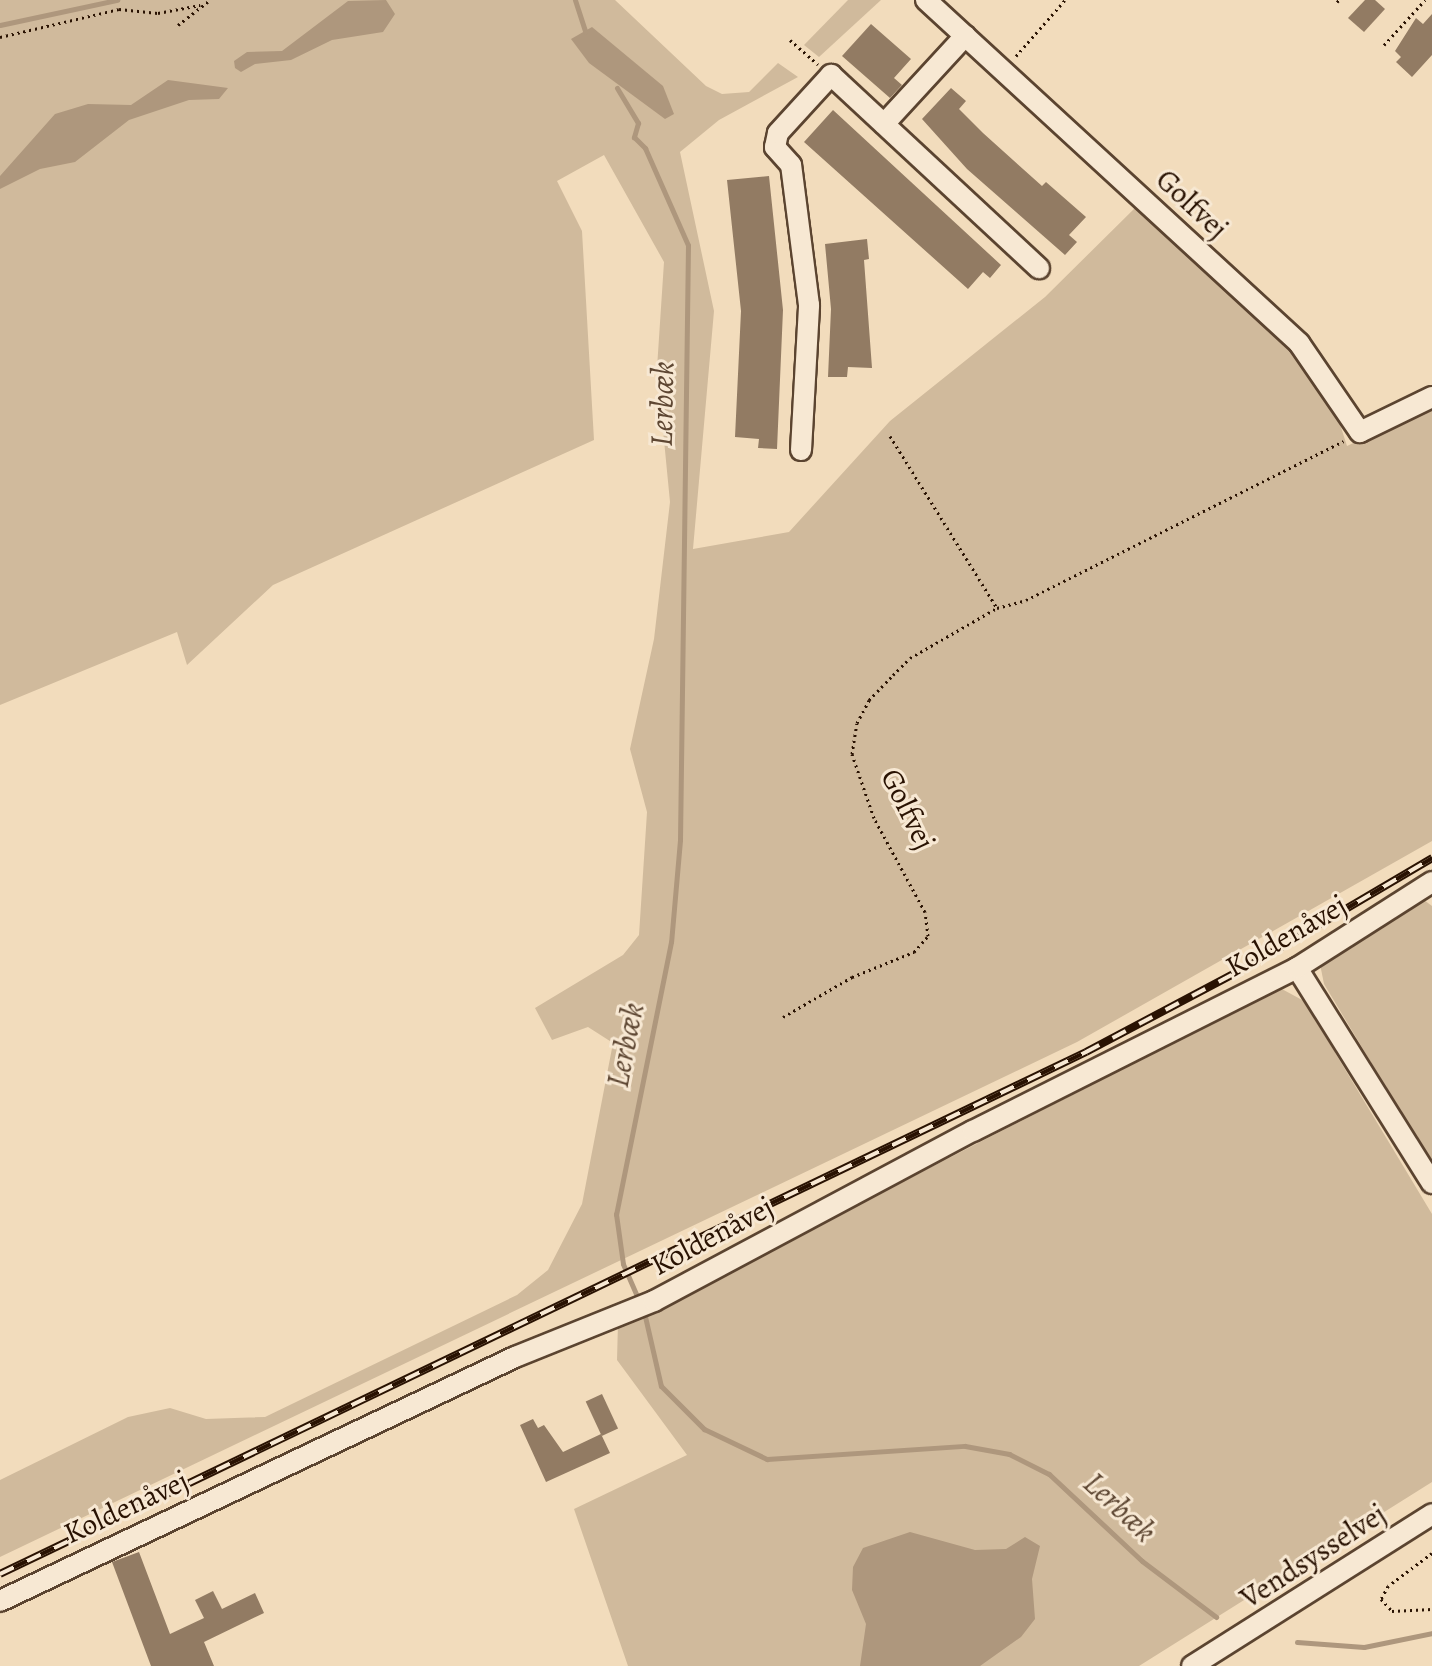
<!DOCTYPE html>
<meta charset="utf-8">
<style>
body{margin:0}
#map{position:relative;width:1432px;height:1666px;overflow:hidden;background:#f2dcbc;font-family:Alegreya,serif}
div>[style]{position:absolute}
.green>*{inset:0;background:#d0ba9c}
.water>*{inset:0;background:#ae977d}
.stream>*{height:5px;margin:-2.5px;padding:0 2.5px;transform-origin:2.5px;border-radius:2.5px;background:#ae977d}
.building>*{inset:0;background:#927b63;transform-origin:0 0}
.path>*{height:3px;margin-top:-1.5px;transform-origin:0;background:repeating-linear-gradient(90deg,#291202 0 2px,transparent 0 6px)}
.roads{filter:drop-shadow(2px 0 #5b4430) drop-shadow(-2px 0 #5b4430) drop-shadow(0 2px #5b4430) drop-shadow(0 -2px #5b4430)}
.minor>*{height:20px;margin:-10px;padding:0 10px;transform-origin:10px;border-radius:10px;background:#f7e8d3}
.rail>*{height:8px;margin-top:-4px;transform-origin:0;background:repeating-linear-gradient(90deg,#f7e8d3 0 15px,#291202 0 30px);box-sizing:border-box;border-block:2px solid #291202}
span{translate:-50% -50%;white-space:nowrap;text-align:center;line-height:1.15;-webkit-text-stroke:6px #f7e8d3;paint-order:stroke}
.street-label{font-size:30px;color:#291202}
.water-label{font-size:32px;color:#5e4733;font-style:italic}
</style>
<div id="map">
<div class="green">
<div style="clip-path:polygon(0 0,615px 0,706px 86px,722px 94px,749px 92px,778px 63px,798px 77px,719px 120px,680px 152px,714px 311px,693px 549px,789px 532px,890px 421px,1045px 297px,1137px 206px,1293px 348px,1337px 415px,1347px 446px,1432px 406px,1432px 841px,1077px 1042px,0 1557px,0 1480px,128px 1417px,170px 1408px,206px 1419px,265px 1417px,517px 1295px,548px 1270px,582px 1204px,613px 1043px,588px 1027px,552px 1040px,535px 1008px,623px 955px,639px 935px,647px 812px,630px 749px,654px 639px,670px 502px,657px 368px,664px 262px,604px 155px,557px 181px,582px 231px,594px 440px,273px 585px,187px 665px,177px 632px,0 705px)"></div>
<div style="clip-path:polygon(848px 0,881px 0,819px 57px,804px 45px)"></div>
<div style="clip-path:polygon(1424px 900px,1432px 906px,1432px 1164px,1324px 984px,1320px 964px)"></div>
<div style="clip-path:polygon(1280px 988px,1304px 1001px,1432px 1214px,1432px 1482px,1139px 1666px,628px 1666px,574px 1509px,687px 1455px,617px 1360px,618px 1323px,663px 1305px)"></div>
</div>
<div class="water">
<div style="clip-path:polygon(386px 0,395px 14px,383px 32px,332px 40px,291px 60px,255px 64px,241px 72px,235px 68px,234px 61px,247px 52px,282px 51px,348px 1px)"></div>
<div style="clip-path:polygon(592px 27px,663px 86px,674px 114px,665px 119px,589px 63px,571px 39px)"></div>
<div style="clip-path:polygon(168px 80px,228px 88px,219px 99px,189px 100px,129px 120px,75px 162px,40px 169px,0 189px,0 176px,55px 114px,88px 104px,131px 105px)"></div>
<div style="clip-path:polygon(910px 1532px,975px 1550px,1006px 1549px,1025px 1537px,1040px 1546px,1032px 1579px,1035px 1619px,1021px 1637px,980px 1666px,860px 1666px,866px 1624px,852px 1590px,853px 1567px,863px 1548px)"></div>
</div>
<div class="stream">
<div style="left:575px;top:0;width:33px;rotate:72deg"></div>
<div style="left:0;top:25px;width:120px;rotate:-12.1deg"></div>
<div style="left:617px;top:88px;width:41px;rotate:59deg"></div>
<div style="left:638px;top:123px;width:15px;rotate:106deg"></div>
<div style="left:634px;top:137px;width:16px;rotate:45deg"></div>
<div style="left:645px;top:148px;width:106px;rotate:66.1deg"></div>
<div style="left:688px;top:245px;width:595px;rotate:90.77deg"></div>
<div style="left:680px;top:840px;width:102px;rotate:95deg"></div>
<div style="left:671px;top:942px;width:278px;rotate:101.4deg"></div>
<div style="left:616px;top:1214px;width:50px;rotate:82deg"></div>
<div style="left:623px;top:1264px;width:43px;rotate:66.4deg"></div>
<div style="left:644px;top:1312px;width:76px;rotate:77.1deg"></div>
<div style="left:661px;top:1386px;width:61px;rotate:45deg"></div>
<div style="left:704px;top:1429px;width:70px;rotate:25.5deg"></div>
<div style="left:767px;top:1459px;width:198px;rotate:-3.8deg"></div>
<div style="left:965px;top:1446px;width:45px;rotate:10.3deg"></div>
<div style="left:1009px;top:1454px;width:45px;rotate:26.6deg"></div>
<div style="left:1049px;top:1474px;width:127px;rotate:43.1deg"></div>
<div style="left:1142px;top:1561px;width:93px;rotate:37.1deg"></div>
<div style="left:1297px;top:1642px;width:67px;rotate:4.3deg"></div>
<div style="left:1364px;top:1647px;width:69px;rotate:-11.6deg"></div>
</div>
<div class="building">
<div style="clip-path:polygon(1365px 0,1375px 0,1385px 9px,1364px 32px,1348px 18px)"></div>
<div style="clip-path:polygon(1432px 14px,1432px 55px,1412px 77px,1396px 62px,1401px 57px,1395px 51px,1416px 18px,1423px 24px)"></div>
<div style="clip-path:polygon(871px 24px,911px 59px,894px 78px,902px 85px,890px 98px,842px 56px)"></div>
<div style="clip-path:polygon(951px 88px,966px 101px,959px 109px,983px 133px,1042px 186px,1046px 182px,1086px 217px,1069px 235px,1077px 242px,1065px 255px,967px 169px,922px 119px)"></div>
<div style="clip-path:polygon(833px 110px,1001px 265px,990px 278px,983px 272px,968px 289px,804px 142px)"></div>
<div style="clip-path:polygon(769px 176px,783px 310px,777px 449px,758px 448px,759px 439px,735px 437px,741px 311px,727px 180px)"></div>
<div style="clip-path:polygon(867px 239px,869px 259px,864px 260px,872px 368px,848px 367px,847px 377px,828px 377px,831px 309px,825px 244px)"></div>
<div style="left:602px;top:1394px;width:38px;height:18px;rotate:65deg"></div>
<div style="clip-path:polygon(533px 1419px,538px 1428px,544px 1425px,563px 1452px,601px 1434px,610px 1453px,546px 1482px,520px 1425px)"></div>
<div style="clip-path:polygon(139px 1552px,170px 1634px,204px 1618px,195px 1600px,213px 1591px,222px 1609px,255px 1593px,264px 1613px,204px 1642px,214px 1666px,151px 1666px,112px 1562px)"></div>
</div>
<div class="path">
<div style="left:1337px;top:2px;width:3px;rotate:-45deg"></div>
<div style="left:178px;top:25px;width:41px;rotate:-38deg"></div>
<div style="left:0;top:37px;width:122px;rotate:-13.2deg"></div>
<div style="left:119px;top:9px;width:39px;rotate:6deg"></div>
<div style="left:158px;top:13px;width:43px;rotate:-10.8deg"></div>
<div style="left:790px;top:40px;width:37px;rotate:41deg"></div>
<div style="left:1384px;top:45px;width:61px;rotate:-47.7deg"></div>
<div style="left:1016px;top:56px;width:74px;rotate:-48.8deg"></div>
<div style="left:890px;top:436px;width:203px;rotate:58.1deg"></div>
<div style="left:783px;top:1017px;width:80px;rotate:-30.1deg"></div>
<div style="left:852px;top:977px;width:67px;rotate:-22deg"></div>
<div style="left:914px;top:952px;width:21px;rotate:-49deg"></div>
<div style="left:928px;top:936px;width:24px;rotate:-97deg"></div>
<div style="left:925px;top:912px;width:107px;rotate:-118.5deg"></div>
<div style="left:874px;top:818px;width:68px;rotate:-109deg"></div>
<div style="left:852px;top:754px;width:31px;rotate:-81deg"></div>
<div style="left:857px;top:723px;width:26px;rotate:-62deg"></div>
<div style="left:869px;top:700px;width:35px;rotate:-46deg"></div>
<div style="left:893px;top:675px;width:24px;rotate:-45deg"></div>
<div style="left:910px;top:658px;width:100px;rotate:-29.9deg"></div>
<div style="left:997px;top:608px;width:30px;rotate:-15deg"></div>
<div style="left:1026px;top:600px;width:355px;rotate:-26.6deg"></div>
<div style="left:1432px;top:1553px;width:55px;rotate:143.1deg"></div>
<div style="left:1388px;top:1586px;width:15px;rotate:118deg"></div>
<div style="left:1381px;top:1599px;width:16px;rotate:47deg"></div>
<div style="left:1392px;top:1611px;width:40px;rotate:-2.9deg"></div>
</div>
<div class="roads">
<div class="minor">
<div style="left:926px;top:0;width:507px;rotate:42.6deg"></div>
<div style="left:1299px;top:343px;width:108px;rotate:55.6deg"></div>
<div style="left:1360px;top:432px;width:80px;rotate:-25.9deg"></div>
<div style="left:884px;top:124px;width:120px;rotate:-47.4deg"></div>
<div style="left:801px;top:450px;width:145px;rotate:-86.8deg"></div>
<div style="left:809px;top:305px;width:141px;rotate:-97.3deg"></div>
<div style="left:791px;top:165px;width:24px;rotate:-132deg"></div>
<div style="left:775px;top:147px;width:14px;rotate:-78deg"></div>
<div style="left:778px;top:133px;width:79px;rotate:-47.6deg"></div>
<div style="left:831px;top:75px;width:284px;rotate:42.9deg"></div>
<div style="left:1297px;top:968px;width:254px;rotate:57.9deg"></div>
<div style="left:0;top:1601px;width:570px;rotate:-25.35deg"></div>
<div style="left:515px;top:1357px;width:150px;rotate:-21.9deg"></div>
<div style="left:654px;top:1301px;width:361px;rotate:-28.1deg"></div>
<div style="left:973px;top:1131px;width:363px;rotate:-26.7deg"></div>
<div style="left:1297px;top:968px;width:160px;rotate:-32.5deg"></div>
<div style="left:1192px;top:1666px;width:284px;rotate:-32.3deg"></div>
</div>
</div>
<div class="rail">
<div style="left:0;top:1574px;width:1205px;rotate:-25.67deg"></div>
<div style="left:1086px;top:1052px;width:190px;rotate:-27.9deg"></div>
<div style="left:1254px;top:963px;width:207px;rotate:-30.5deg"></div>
</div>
<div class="street-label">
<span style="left:1192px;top:204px;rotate:43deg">Golfvej</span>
<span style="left:908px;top:809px;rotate:64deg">Golfvej</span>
<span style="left:1286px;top:936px;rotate:-30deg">Koldenåvej</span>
<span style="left:712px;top:1236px;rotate:-28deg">Koldenåvej</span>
<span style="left:126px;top:1507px;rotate:-25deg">Koldenåvej</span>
<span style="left:1313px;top:1556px;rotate:-33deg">Vendsysselvej</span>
</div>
<div class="water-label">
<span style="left:662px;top:404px;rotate:-89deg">Lerbæk</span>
<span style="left:625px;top:1045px;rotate:-79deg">Lerbæk</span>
<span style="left:1120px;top:1507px;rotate:43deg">Lerbæk</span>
</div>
</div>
